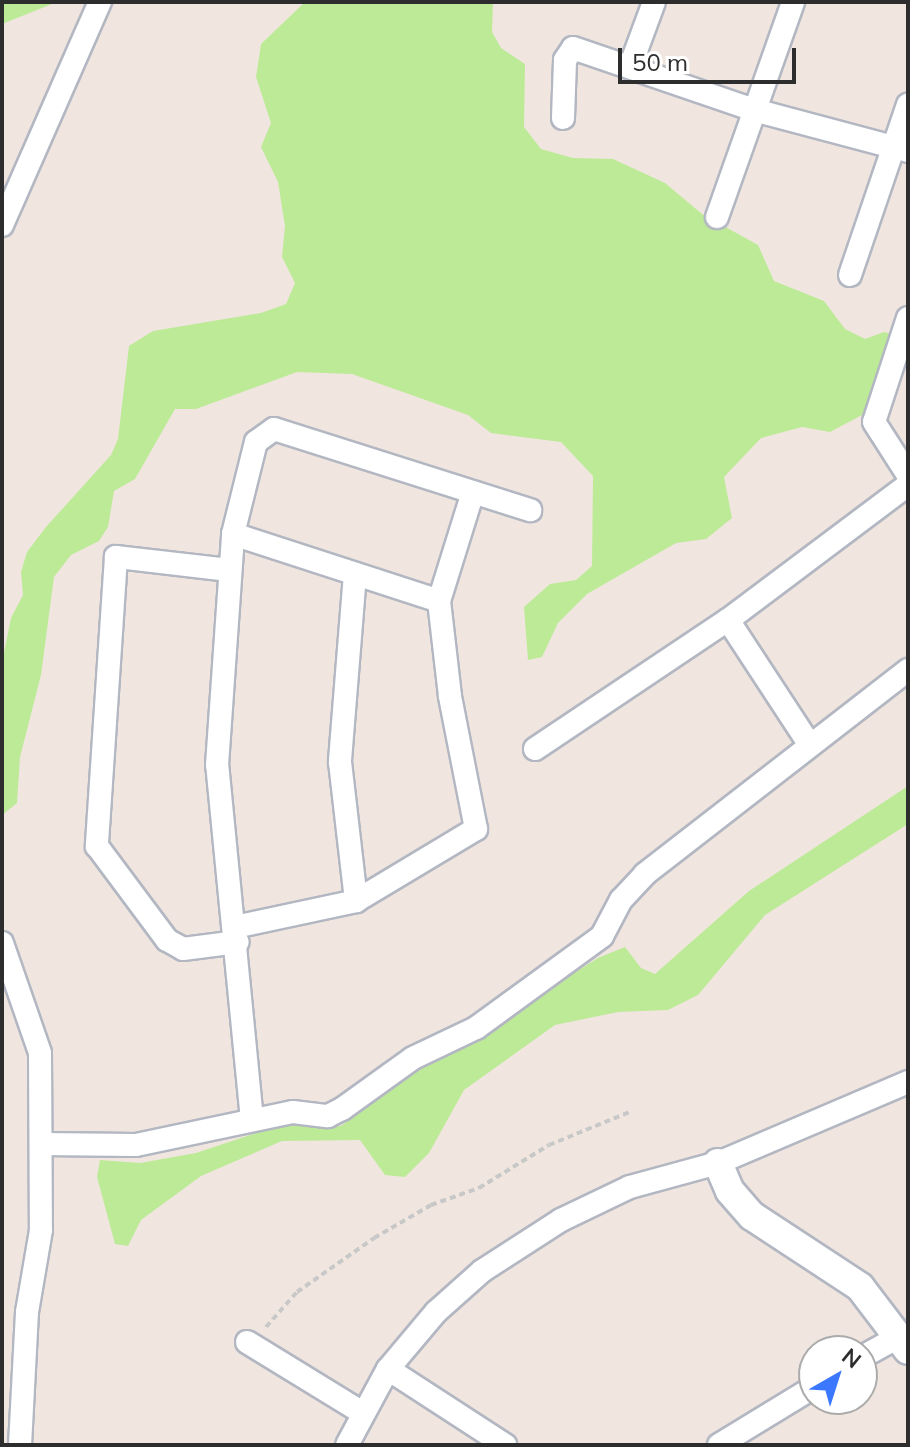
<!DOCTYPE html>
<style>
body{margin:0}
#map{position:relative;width:910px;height:1447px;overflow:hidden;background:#f0e6df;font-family:Mulish,sans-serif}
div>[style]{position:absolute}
.green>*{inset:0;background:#bdea97}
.path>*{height:4px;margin-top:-2px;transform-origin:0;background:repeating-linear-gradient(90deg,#c8c8c8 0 6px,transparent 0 10px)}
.roads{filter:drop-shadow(2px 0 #b3b7c2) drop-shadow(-2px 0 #b3b7c2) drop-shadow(0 2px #b3b7c2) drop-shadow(0 -2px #b3b7c2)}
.minor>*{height:22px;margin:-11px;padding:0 11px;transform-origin:11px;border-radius:11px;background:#fff}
.tertiary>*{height:28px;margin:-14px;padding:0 14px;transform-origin:14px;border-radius:14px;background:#fff}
span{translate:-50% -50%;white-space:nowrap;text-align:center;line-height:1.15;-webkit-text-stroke:8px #fff;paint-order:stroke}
.frame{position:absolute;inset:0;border:4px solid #2d2d2d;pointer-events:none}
.north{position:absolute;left:798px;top:1335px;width:80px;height:80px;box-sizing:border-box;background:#fff;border:2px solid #ababab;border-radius:50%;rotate:39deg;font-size:22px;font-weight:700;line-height:32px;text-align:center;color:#2d2d2d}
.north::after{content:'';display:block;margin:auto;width:28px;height:36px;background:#3c78ff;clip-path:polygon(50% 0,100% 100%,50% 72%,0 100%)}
.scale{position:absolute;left:618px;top:48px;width:178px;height:36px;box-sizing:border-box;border:4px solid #2d2d2d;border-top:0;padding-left:10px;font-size:24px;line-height:28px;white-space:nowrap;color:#2d2d2d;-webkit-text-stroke:6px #fff;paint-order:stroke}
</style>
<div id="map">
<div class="green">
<div style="clip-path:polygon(2px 2px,57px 2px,2px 24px)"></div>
<div style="clip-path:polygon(305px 2px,493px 2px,492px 32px,501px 48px,525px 64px,524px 127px,541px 149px,573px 158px,613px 159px,665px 183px,702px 214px,758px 245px,774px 281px,824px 301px,845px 329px,865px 339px,884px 332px,892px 334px,882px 392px,864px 414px,830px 432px,802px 427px,761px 438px,724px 477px,732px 518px,706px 539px,676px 543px,587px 594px,558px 623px,542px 657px,528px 660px,524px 607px,550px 584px,576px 580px,592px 566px,593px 476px,561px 442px,491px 433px,468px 415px,352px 374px,297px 372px,196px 409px,175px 409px,135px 479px,114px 491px,108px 527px,99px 541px,71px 555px,54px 577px,41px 675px,20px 757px,17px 803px,2px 815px,2px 663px,11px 618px,23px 595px,21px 572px,27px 552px,46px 527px,111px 455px,118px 439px,129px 346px,153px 331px,261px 313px,286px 304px,295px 283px,282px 257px,285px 226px,278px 182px,261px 147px,271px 123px,256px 77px,261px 44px)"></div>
<div style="clip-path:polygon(908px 786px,908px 824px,765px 915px,698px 995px,668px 1010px,618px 1012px,555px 1025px,464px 1090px,429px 1153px,405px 1177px,385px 1175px,360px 1140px,282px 1141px,201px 1176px,141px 1220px,128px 1246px,115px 1244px,97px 1177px,100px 1160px,140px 1163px,196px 1153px,277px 1126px,341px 1126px,395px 1085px,598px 958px,625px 947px,641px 968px,655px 974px,749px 891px)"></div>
</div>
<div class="path">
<div style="left:266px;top:1327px;width:47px;rotate:-48.5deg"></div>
<div style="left:297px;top:1292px;width:94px;rotate:-35deg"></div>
<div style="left:374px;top:1238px;width:66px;rotate:-30.1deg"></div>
<div style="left:431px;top:1205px;width:51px;rotate:-19.5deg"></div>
<div style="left:479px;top:1188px;width:82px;rotate:-31.6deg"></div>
<div style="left:549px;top:1145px;width:90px;rotate:-22.3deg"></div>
</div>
<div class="roads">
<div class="minor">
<div style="left:630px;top:67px;width:69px;rotate:-69.7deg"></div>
<div style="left:563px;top:118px;width:58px;rotate:-88deg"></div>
<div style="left:565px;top:60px;width:14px;rotate:-56deg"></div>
<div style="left:573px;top:48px;width:191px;rotate:18.9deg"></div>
<div style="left:754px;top:110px;width:159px;rotate:14.9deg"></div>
<div style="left:717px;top:217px;width:228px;rotate:-70.5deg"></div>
<div style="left:2px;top:225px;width:244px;rotate:-66.3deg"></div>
<div style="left:850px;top:275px;width:180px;rotate:-71.2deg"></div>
<div style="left:908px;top:318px;width:109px;rotate:108.1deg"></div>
<div style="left:874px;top:422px;width:63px;rotate:57.3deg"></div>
<div style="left:233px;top:534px;width:217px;rotate:18deg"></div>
<div style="left:229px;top:570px;width:114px;rotate:-173.4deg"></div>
<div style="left:116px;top:557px;width:290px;rotate:93.8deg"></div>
<div style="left:97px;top:846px;width:117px;rotate:53.3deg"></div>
<div style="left:167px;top:940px;width:18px;rotate:29deg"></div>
<div style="left:183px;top:949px;width:55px;rotate:-7.3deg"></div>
<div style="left:355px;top:574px;width:189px;rotate:94.6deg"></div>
<div style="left:340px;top:762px;width:140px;rotate:83.4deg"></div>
<div style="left:728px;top:620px;width:148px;rotate:56.8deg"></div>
<div style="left:535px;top:749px;width:232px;rotate:-33.8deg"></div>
<div style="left:728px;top:620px;width:225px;rotate:-36.9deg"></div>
<div style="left:235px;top:927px;width:124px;rotate:-12.1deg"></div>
<div style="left:356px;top:901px;width:140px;rotate:-31deg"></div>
<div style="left:476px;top:829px;width:136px;rotate:-101.1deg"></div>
<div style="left:450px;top:696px;width:96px;rotate:-96.6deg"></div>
<div style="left:439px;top:601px;width:114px;rotate:-72.7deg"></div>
<div style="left:2px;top:943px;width:116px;rotate:70.9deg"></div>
<div style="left:40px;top:1053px;width:177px;rotate:89.7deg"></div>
<div style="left:41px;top:1230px;width:83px;rotate:99.7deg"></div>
<div style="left:27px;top:1312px;width:133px;rotate:93deg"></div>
<div style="left:252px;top:1120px;width:357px;rotate:-95.6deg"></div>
<div style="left:217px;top:765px;width:232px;rotate:-86deg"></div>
<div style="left:233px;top:534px;width:95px;rotate:-76deg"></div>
<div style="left:256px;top:442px;width:22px;rotate:-36deg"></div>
<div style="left:274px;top:429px;width:269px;rotate:17.6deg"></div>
<div style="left:41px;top:1144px;width:95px;rotate:0.6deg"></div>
<div style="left:136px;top:1145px;width:160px;rotate:-11.9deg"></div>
<div style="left:293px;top:1112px;width:35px;rotate:7deg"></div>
<div style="left:328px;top:1116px;width:16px;rotate:-27deg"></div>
<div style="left:342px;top:1109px;width:87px;rotate:-35.7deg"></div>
<div style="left:413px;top:1058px;width:70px;rotate:-25.5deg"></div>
<div style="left:476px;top:1028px;width:156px;rotate:-36.1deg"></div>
<div style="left:602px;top:936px;width:41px;rotate:-62.2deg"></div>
<div style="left:621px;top:900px;width:35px;rotate:-47deg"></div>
<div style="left:645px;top:874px;width:333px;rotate:-37.8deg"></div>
<div style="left:247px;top:1342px;width:136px;rotate:31.5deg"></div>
<div style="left:862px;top:1357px;width:43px;rotate:-28.9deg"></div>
<div style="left:388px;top:1369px;width:140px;rotate:33deg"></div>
<div style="left:347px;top:1445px;width:86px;rotate:-61.7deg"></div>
<div style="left:388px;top:1369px;width:75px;rotate:-49.9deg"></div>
<div style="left:436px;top:1312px;width:62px;rotate:-41.7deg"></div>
<div style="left:482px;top:1271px;width:94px;rotate:-32.8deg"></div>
<div style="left:561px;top:1220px;width:76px;rotate:-25.6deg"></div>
<div style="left:630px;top:1187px;width:91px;rotate:-15.3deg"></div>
<div style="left:718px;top:1163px;width:207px;rotate:-23.1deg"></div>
<div style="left:719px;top:1445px;width:111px;rotate:-31.4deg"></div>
</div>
<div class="tertiary">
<div style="left:718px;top:1163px;width:30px;rotate:67deg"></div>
<div style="left:730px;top:1191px;width:33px;rotate:49deg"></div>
<div style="left:752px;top:1216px;width:129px;rotate:33.3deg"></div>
<div style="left:860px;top:1287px;width:79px;rotate:52.7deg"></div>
</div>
</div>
<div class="frame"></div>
<div class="north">N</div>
<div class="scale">50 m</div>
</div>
